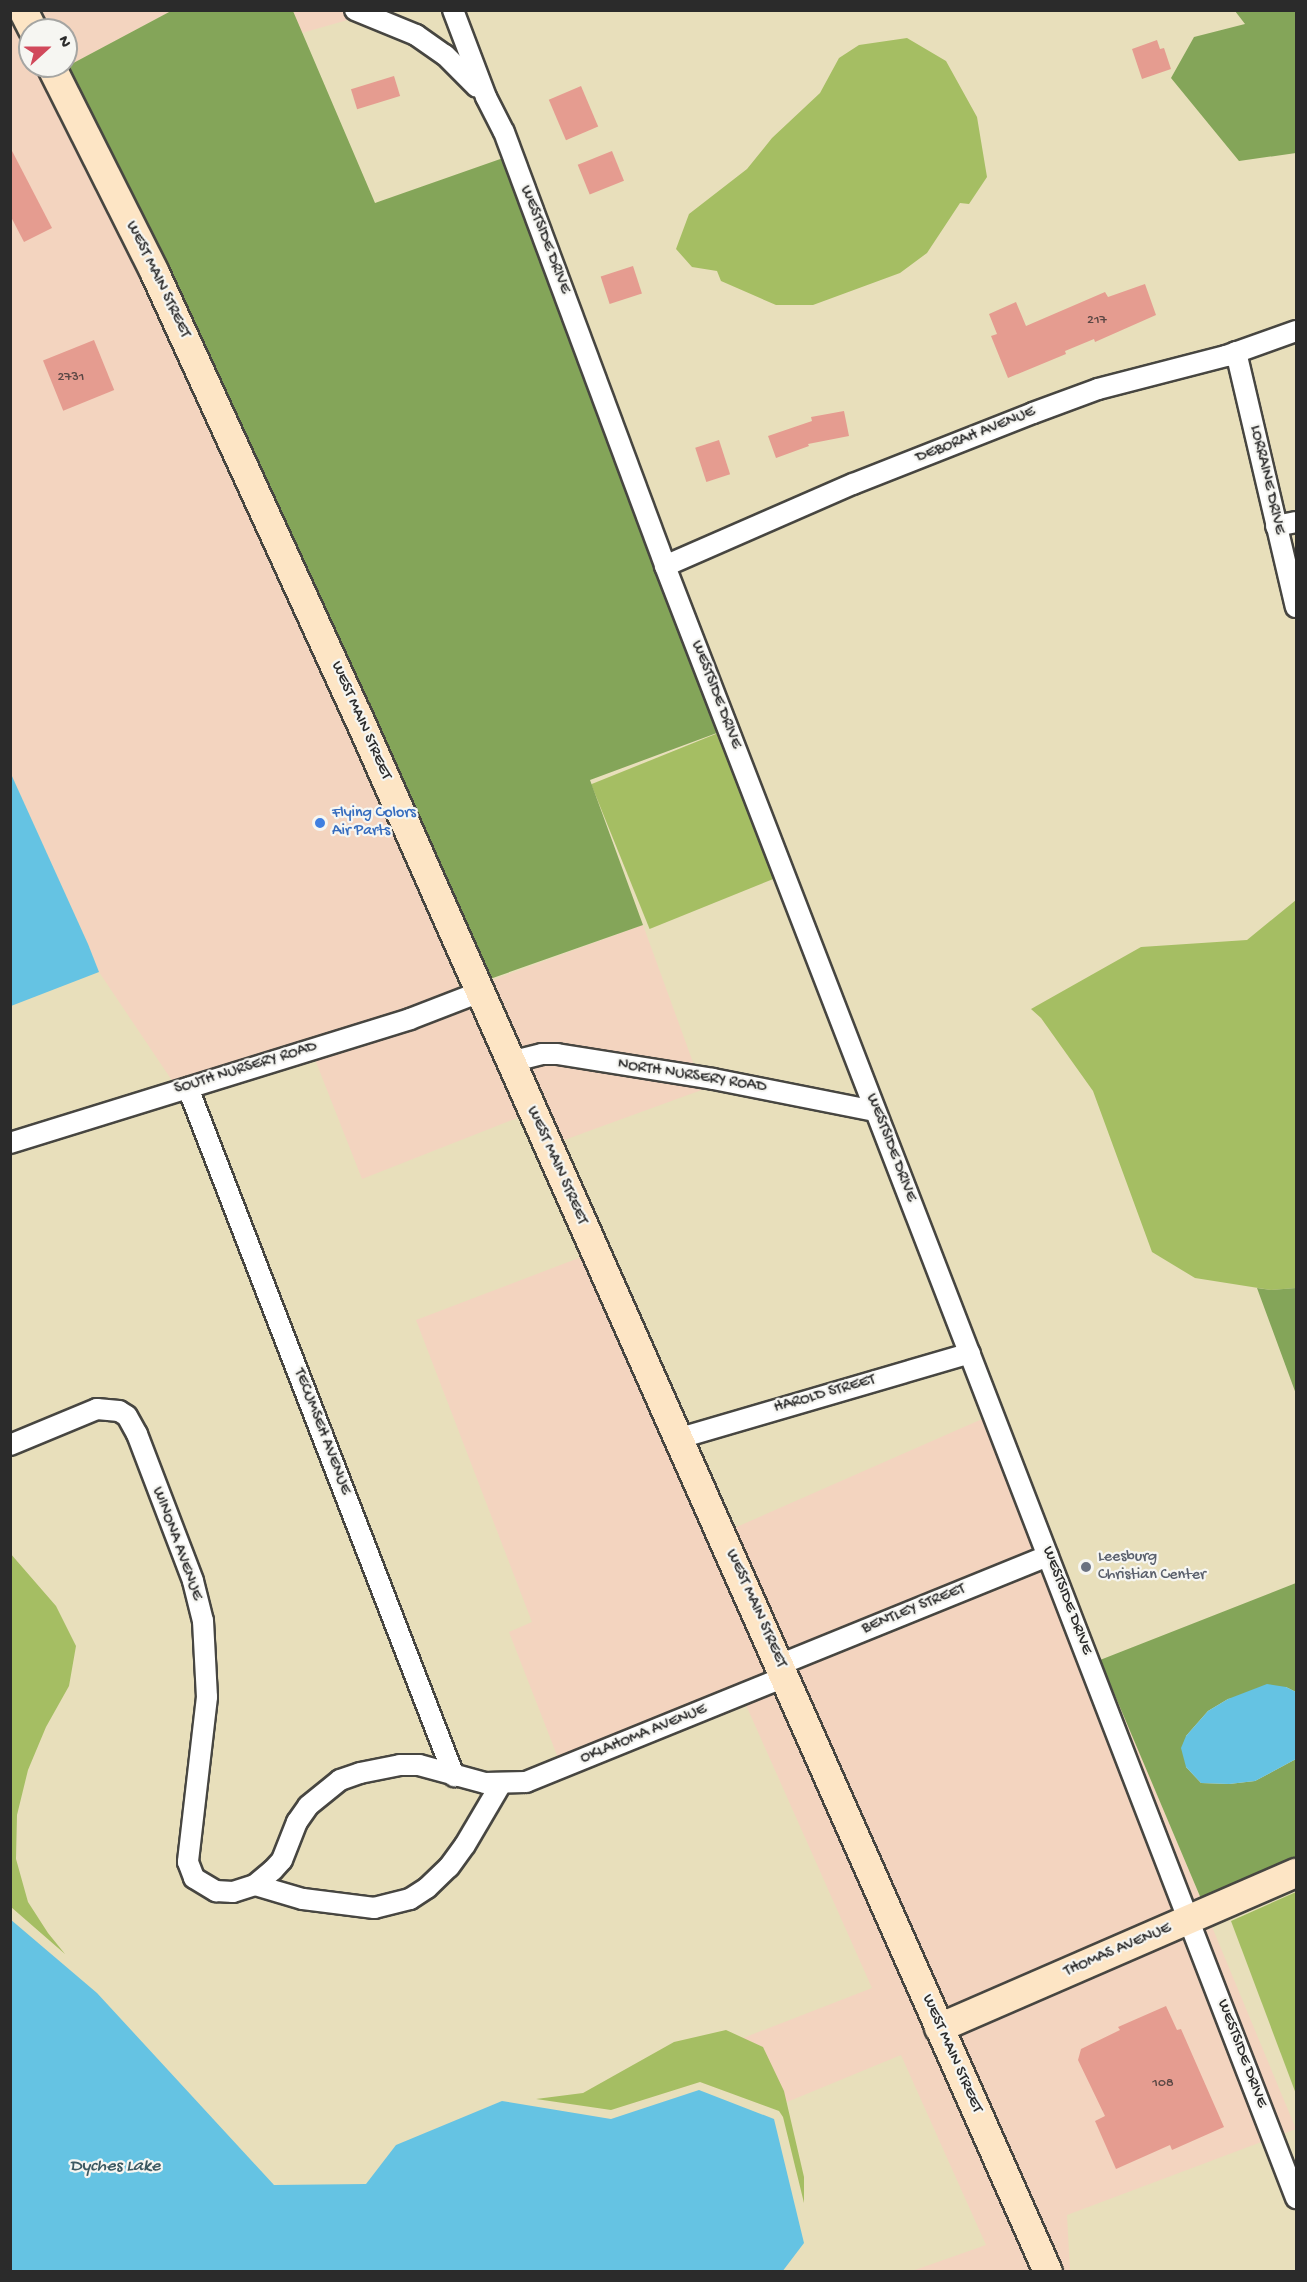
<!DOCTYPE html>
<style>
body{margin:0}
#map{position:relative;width:1307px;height:2282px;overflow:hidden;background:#e8dfbb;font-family:"Gochi Hand",sans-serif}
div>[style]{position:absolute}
.built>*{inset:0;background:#f3d4bf;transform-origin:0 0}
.green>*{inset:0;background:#a5be63;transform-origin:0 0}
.forest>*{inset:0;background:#84a559}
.water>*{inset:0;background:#65c3e3}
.building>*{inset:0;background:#e59c90;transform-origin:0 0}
.roads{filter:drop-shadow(2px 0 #474641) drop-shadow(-2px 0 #474641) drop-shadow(0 2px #474641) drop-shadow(0 -2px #474641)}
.street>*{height:20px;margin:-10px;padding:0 10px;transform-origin:10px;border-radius:10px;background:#fff}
.secondary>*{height:28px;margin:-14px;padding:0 14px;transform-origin:14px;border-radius:14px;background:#fde5c5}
.dots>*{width:16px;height:16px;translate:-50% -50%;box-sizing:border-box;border:3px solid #f6f6f2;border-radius:50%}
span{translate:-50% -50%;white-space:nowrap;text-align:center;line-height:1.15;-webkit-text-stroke:4.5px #f6f6f2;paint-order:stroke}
.number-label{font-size:14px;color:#5a4744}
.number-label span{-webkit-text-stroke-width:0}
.street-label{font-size:16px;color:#2b2b2b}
.shop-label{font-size:16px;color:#366cbe}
.left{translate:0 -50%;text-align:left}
.worship-label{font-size:16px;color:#5b616d}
.water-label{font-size:18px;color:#3c5962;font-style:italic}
.frame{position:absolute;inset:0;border:12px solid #2b2b2b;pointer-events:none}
.north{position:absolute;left:18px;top:18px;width:60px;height:60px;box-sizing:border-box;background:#f6f6f2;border:2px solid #a5a5a2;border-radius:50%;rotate:69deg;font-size:16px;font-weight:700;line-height:24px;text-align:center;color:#2b2b2b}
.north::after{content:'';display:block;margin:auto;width:21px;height:27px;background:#d1495b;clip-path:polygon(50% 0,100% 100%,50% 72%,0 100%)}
</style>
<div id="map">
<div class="built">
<div style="clip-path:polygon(10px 11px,30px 49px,30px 66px,39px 66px,144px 276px,356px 738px,460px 989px,466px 988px,522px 1116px,362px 1179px,307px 1039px,173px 1082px,99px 972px,88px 944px,11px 774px)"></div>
<div style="clip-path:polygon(35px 11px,171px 11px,64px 68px,66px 30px,45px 30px)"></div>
<div style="clip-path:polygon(293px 11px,379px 11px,302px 33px)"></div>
<div style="left:643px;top:925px;width:175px;height:165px;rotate:70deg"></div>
<div style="clip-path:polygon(584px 1256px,1036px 2271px,912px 2271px,986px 2245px,901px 2055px,787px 2102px,763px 2047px,743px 2038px,872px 1988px,742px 1696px,560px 1763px,509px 1632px,532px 1622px,416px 1320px)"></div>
<div style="clip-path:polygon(998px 1412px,1043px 1542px,1100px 1660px,1203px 1904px,946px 2015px,732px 1529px)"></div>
<div style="clip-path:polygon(1210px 1922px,1296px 2129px,1067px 2215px,1070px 2271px,1060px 2271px,953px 2032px)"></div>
</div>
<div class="green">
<div style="clip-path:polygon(907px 38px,946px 61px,977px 117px,987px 177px,969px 204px,960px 203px,927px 253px,900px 273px,813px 305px,776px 305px,721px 281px,717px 271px,692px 267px,676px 249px,689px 214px,747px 169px,772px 138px,820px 93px,839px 58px,859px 45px)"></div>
<div style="left:733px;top:727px;width:156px;height:153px;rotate:68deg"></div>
<div style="clip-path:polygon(1296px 900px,1296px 1288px,1271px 1290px,1195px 1278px,1152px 1252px,1093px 1091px,1041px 1018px,1031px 1009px,1141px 947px,1247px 940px)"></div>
<div style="clip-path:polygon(10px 1553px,56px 1606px,76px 1646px,69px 1686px,46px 1727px,28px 1770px,17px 1815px,16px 1859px,28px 1902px,48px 1933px,65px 1954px,11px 1907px)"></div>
<div style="clip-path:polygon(1296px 1892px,1296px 2094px,1231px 1921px)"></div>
<div style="clip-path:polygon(726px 2030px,763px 2047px,784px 2091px,804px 2177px,804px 2203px,783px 2117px,779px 2111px,700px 2082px,611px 2110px,536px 2099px,583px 2093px,674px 2042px)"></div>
</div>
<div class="forest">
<div style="clip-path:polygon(171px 11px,293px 11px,375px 203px,506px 157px,733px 727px,590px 780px,643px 925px,487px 980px,64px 68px)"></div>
<div style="clip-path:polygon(1235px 11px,1296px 11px,1296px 153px,1239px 161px,1171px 78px,1194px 37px,1245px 24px)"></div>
<div style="clip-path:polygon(1257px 1288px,1271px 1290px,1296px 1288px,1296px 1394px)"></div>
<div style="clip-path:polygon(1296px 1583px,1296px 1692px,1286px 1687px,1228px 1699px,1208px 1711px,1186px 1736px,1186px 1767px,1201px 1783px,1229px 1784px,1255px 1781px,1296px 1759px,1296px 1862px,1202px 1901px,1100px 1660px)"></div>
</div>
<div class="water">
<div style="clip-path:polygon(11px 774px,88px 944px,99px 972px,11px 1006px)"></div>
<div style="clip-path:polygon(1267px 1684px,1286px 1687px,1296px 1692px,1296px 1759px,1255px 1781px,1229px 1784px,1201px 1783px,1186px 1767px,1181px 1748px,1186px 1736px,1208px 1711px,1228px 1699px)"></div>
<div style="clip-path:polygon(10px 1919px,97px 1993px,274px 2185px,366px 2184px,396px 2145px,502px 2101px,611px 2119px,699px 2090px,774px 2119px,804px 2243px,782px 2272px,11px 2271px)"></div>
</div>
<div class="building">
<div style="clip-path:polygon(1157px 40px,1160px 49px,1164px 48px,1171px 69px,1142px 79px,1132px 49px)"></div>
<div style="left:394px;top:76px;width:21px;height:45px;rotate:73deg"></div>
<div style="left:581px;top:86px;width:44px;height:35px;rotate:67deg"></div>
<div style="clip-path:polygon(10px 147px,52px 228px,24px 242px,10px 215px)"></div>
<div style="left:612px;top:151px;width:32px;height:37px;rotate:68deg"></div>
<div style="left:633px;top:266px;width:29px;height:34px;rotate:72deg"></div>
<div style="clip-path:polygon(1145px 284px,1156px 315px,1095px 342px,1094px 339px,1065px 351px,1066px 354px,1008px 378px,991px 336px,997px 334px,989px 314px,1016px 302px,1026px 326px,1105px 292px,1108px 297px)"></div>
<div style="left:94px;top:340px;width:54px;height:55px;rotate:68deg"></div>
<div style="clip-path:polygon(844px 411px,849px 436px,808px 444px,809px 446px,776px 458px,768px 436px,812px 421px,811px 417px)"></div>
<div style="left:719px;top:440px;width:36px;height:25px;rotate:72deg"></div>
<div style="clip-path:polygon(1166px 2006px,1177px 2030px,1181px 2029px,1224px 2127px,1172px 2150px,1170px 2145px,1116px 2169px,1095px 2121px,1105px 2116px,1078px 2060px,1081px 2049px,1120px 2030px,1118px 2027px)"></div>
</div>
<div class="roads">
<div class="street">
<div style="left:355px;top:10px;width:66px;rotate:22.3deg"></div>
<div style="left:416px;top:35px;width:35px;rotate:35deg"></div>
<div style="left:445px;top:55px;width:45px;rotate:45deg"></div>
<div style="left:453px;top:10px;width:93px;rotate:69.2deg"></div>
<div style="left:486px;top:97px;width:39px;rotate:63deg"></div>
<div style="left:504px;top:132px;width:463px;rotate:69.6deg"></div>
<div style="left:665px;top:566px;width:1750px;rotate:68.86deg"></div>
<div style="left:1236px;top:352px;width:262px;rotate:76.8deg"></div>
<div style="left:1276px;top:526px;width:20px;rotate:-11deg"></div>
<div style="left:665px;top:566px;width:205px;rotate:-23.6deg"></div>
<div style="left:853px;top:484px;width:193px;rotate:-21.5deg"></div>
<div style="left:1033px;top:413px;width:69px;rotate:-20.3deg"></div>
<div style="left:1098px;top:389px;width:132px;rotate:-14.5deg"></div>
<div style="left:1226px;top:356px;width:74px;rotate:-19.7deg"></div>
<div style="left:510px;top:1062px;width:33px;rotate:-14deg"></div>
<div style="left:542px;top:1054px;width:15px"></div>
<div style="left:557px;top:1054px;width:158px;rotate:9.1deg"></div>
<div style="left:713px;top:1079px;width:165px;rotate:11.2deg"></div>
<div style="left:188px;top:1088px;width:738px;rotate:68.86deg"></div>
<div style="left:10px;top:1143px;width:419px;rotate:-17.2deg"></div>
<div style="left:410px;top:1019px;width:75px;rotate:-21.1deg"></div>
<div style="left:680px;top:1438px;width:302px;rotate:-16.3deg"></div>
<div style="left:10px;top:1445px;width:94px;rotate:-22.5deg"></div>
<div style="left:97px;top:1409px;width:22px;rotate:5deg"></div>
<div style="left:119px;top:1411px;width:9px;rotate:32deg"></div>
<div style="left:127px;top:1416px;width:21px;rotate:61deg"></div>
<div style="left:137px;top:1434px;width:157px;rotate:69.1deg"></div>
<div style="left:193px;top:1581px;width:41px;rotate:76deg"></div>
<div style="left:203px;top:1621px;width:76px;rotate:87deg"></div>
<div style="left:207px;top:1697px;width:166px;rotate:96.6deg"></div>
<div style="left:188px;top:1862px;width:17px;rotate:69deg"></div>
<div style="left:194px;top:1878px;width:26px;rotate:31deg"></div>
<div style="left:216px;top:1891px;width:17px;rotate:3deg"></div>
<div style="left:233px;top:1892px;width:23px;rotate:-18deg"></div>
<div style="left:255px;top:1885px;width:23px;rotate:-40deg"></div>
<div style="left:273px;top:1870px;width:13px;rotate:-48deg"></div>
<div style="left:282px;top:1860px;width:41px;rotate:-68.5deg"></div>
<div style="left:297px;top:1822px;width:19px;rotate:-55deg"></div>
<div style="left:308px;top:1806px;width:41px;rotate:-39.1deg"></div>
<div style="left:340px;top:1780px;width:21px;rotate:-19deg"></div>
<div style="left:360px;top:1773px;width:41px;rotate:-11.3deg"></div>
<div style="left:400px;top:1765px;width:19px"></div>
<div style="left:419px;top:1765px;width:68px;rotate:15.3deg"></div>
<div style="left:485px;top:1783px;width:41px;rotate:-1.4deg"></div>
<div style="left:526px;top:1782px;width:279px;rotate:-22.1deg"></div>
<div style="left:779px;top:1665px;width:290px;rotate:-22.1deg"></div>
<div style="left:255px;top:1885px;width:50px;rotate:16.3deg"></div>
<div style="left:303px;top:1899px;width:72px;rotate:7.2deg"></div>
<div style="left:374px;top:1908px;width:37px;rotate:-14deg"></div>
<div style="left:410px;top:1899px;width:20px;rotate:-33deg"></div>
<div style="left:427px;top:1888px;width:30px;rotate:-44deg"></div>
<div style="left:449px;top:1867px;width:27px;rotate:-54deg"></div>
<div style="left:465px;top:1845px;width:71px;rotate:-59.5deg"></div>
</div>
<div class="secondary">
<div style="left:23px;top:10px;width:22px;rotate:63deg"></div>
<div style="left:51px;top:66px;width:229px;rotate:63.3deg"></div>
<div style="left:154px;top:271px;width:487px;rotate:65.4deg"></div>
<div style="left:357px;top:714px;width:1704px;rotate:66.08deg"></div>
<div style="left:939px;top:2028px;width:389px;rotate:-23.5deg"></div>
</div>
</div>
<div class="dots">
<div style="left:320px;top:823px;background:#3f7fe0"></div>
<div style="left:1086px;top:1567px;background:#6b7280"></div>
</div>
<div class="number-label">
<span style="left:1097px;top:321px">217</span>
<span style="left:71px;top:378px">2731</span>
<span style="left:1163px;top:2084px">108</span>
</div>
<div class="street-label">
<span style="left:544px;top:240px;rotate:69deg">WESTSIDE DRIVE</span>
<span style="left:157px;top:280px;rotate:64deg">WEST MAIN STREET</span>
<span style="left:976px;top:436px;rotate:-22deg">DEBORAH AVENUE</span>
<span style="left:1266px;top:480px;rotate:77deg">LORRAINE DRIVE</span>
<span style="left:715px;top:695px;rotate:69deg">WESTSIDE DRIVE</span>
<span style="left:360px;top:721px;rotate:66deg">WEST MAIN STREET</span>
<span style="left:246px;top:1069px;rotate:-17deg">SOUTH NURSERY ROAD</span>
<span style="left:692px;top:1077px;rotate:9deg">NORTH NURSERY ROAD</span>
<span style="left:890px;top:1148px;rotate:69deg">WESTSIDE DRIVE</span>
<span style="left:556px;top:1166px;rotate:66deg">WEST MAIN STREET</span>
<span style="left:825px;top:1395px;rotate:-16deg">HAROLD STREET</span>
<span style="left:321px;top:1432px;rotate:69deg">TECUMSEH AVENUE</span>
<span style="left:176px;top:1544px;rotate:70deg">WINONA AVENUE</span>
<span style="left:1066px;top:1601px;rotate:69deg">WESTSIDE DRIVE</span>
<span style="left:755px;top:1609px;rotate:66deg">WEST MAIN STREET</span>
<span style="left:914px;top:1610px;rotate:-22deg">BENTLEY STREET</span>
<span style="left:644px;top:1735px;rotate:-22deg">OKLAHOMA AVENUE</span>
<span style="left:1118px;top:1951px;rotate:-23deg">THOMAS AVENUE</span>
<span style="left:951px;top:2054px;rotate:66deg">WEST MAIN STREET</span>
<span style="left:1241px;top:2054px;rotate:69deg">WESTSIDE DRIVE</span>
</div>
<div class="shop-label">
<span class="left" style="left:332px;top:823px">Flying Colors<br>Air Parts</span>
</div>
<div class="worship-label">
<span class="left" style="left:1098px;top:1567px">Leesburg<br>Christian Center</span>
</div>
<div class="water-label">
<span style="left:115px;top:2167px">Dyches Lake</span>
</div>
<div class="frame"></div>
<div class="north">N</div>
</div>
